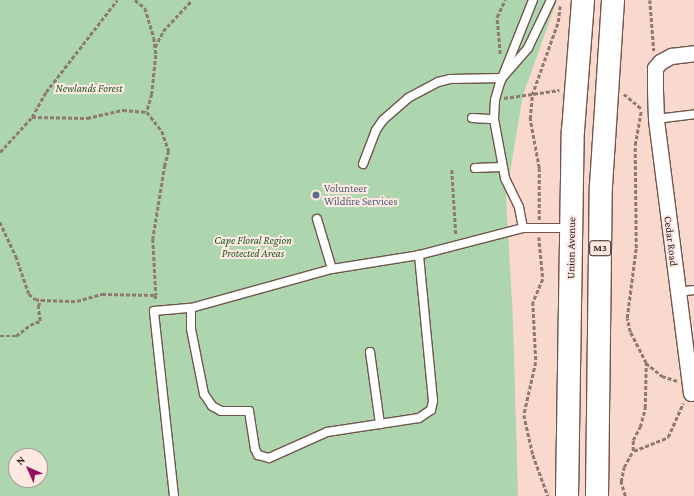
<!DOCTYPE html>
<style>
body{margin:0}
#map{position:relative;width:694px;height:496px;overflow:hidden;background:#f9d9cd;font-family:"Crimson Pro",serif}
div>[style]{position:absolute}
.green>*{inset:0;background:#add5ae}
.path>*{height:2.5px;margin-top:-1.25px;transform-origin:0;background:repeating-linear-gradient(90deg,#8f7a72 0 4px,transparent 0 6px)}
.roads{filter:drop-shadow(1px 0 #70554b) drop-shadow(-1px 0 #70554b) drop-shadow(0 1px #70554b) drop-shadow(0 -1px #70554b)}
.lane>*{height:8px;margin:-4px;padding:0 4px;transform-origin:4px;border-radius:4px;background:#fff}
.street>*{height:15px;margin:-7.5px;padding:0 7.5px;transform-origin:7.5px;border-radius:7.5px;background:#fff}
.highway>*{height:22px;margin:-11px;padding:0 11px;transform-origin:11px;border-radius:11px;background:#fff}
.dots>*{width:11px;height:11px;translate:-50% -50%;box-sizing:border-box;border:2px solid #fde9e2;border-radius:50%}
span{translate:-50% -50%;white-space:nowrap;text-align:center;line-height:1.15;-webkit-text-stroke:4px #fde9e2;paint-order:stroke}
.shield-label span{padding:1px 3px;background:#fde9e2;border:1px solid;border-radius:3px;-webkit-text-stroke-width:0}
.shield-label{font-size:10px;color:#2d221d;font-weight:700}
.park-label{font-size:11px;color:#1b5922;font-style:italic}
.service-label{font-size:11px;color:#4e5e75}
.left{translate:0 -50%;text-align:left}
.street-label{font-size:11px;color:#2d221d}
.north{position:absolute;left:8px;top:448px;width:40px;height:40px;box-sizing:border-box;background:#fde9e2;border:1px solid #aa9993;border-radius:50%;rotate:315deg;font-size:11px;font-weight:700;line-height:16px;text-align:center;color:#2d221d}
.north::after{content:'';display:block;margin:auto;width:14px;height:18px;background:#980f62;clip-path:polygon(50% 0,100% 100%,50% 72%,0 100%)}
</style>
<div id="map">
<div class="green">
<div style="clip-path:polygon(evenodd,0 0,557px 0,523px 95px,506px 197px,513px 320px,518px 496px,0 496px,0 0,16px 456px,40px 456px,40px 480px,16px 480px,16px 456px)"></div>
</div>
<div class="path">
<div style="left:135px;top:0;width:13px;rotate:39deg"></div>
<div style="left:145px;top:8px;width:31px;rotate:73deg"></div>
<div style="left:154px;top:38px;width:17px;rotate:83deg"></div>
<div style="left:156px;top:55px;width:39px;rotate:96deg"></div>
<div style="left:152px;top:94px;width:19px;rotate:106deg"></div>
<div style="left:650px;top:0;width:51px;rotate:85.5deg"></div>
<div style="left:155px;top:47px;width:18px;rotate:-63deg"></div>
<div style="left:163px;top:31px;width:42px;rotate:-46.9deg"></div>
<div style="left:500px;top:54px;width:37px;rotate:-95deg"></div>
<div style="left:497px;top:17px;width:19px;rotate:-65deg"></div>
<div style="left:624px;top:94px;width:23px;rotate:40deg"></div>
<div style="left:504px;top:98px;width:56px;rotate:-8.3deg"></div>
<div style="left:32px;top:117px;width:55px;rotate:1deg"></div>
<div style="left:87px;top:118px;width:37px;rotate:-13deg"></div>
<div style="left:123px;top:110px;width:24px;rotate:5deg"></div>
<div style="left:147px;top:112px;width:24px;rotate:52deg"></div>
<div style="left:162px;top:131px;width:21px;rotate:71deg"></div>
<div style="left:169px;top:151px;width:15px;rotate:106deg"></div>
<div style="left:165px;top:165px;width:75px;rotate:99.2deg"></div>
<div style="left:153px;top:239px;width:56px;rotate:86.9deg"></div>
<div style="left:0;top:152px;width:47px;rotate:-47.6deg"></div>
<div style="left:32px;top:117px;width:29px;rotate:-61deg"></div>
<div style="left:46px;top:92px;width:116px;rotate:-52.3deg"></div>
<div style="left:452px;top:170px;width:65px;rotate:86.5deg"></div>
<div style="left:539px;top:220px;width:52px;rotate:-90deg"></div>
<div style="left:539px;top:168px;width:50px;rotate:-100.4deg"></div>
<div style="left:530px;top:119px;width:24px;rotate:-85deg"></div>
<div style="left:532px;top:95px;width:77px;rotate:-70.4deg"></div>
<div style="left:558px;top:22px;width:16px;rotate:-83deg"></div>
<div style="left:0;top:222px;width:38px;rotate:65deg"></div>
<div style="left:16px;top:256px;width:40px;rotate:71.1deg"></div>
<div style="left:29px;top:294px;width:8px;rotate:40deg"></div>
<div style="left:35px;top:299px;width:6px;rotate:9deg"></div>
<div style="left:539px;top:237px;width:42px;rotate:84.6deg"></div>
<div style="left:543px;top:279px;width:25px;rotate:113deg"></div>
<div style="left:533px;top:302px;width:60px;rotate:87.1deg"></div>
<div style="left:536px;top:362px;width:54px;rotate:102.8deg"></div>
<div style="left:524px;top:415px;width:41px;rotate:77.3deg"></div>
<div style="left:533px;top:455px;width:44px;rotate:69.9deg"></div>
<div style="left:0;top:336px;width:16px"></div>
<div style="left:16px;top:336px;width:18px;rotate:-38deg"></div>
<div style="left:30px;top:325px;width:11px;rotate:-22deg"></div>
<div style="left:40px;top:321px;width:15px;rotate:-98deg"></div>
<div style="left:38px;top:306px;width:7px;rotate:-63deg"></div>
<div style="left:41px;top:300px;width:36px;rotate:2deg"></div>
<div style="left:77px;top:301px;width:26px;rotate:-16deg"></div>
<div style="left:102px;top:294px;width:54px;rotate:1.1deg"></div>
<div style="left:156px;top:295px;width:6px;rotate:99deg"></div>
<div style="left:646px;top:363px;width:21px;rotate:39deg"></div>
<div style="left:662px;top:376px;width:16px;rotate:18deg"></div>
<div style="left:634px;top:451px;width:37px;rotate:-22deg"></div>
<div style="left:668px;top:437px;width:37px;rotate:-66deg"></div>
<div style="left:625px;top:496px;width:15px;rotate:-106deg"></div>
<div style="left:621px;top:482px;width:15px;rotate:-79deg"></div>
<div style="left:624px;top:467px;width:18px;rotate:-61deg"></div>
<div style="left:633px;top:451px;width:11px;rotate:-90deg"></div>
<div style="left:633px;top:440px;width:15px;rotate:-62deg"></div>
<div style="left:640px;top:427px;width:20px;rotate:-75deg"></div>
<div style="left:645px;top:408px;width:45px;rotate:-88.7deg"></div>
<div style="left:646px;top:363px;width:35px;rotate:-117deg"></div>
<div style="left:630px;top:332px;width:14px;rotate:-102deg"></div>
<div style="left:627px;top:318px;width:71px;rotate:-82.7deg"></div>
<div style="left:636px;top:248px;width:103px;rotate:-90.6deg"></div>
<div style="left:635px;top:145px;width:35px;rotate:-80deg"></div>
</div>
<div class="roads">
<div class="lane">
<div style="left:472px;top:118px;width:22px;rotate:3deg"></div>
<div style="left:656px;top:119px;width:38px;rotate:-7deg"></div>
<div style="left:363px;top:164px;width:36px;rotate:-69deg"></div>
<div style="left:376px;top:130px;width:12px;rotate:-55deg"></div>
<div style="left:383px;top:120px;width:33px;rotate:-41deg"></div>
<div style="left:408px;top:98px;width:34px;rotate:-28deg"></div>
<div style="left:438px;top:82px;width:12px;rotate:-14deg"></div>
<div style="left:450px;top:79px;width:52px;rotate:-1.1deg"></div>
<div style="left:502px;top:78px;width:40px;rotate:-49deg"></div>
<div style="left:528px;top:48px;width:53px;rotate:-64.4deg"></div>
<div style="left:475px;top:168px;width:26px;rotate:-2deg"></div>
<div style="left:317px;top:219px;width:52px;rotate:73.3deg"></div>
<div style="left:523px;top:228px;width:21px;rotate:-101deg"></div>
<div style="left:519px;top:207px;width:32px;rotate:-116deg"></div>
<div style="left:505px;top:178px;width:60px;rotate:-100.6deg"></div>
<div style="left:494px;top:119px;width:19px;rotate:-87deg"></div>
<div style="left:495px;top:100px;width:18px;rotate:-74deg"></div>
<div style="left:500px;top:83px;width:89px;rotate:-68.3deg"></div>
<div style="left:678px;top:292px;width:16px;rotate:-7deg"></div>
<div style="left:191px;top:308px;width:21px;rotate:90deg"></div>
<div style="left:191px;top:329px;width:66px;rotate:78.7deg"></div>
<div style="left:204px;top:394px;width:14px;rotate:56deg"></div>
<div style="left:212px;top:406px;width:10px;rotate:29deg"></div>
<div style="left:221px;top:411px;width:28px"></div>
<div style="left:249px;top:411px;width:38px;rotate:81deg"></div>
<div style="left:255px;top:449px;width:7px;rotate:63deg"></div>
<div style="left:258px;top:455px;width:11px;rotate:15deg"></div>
<div style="left:269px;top:458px;width:64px;rotate:-24.1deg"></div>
<div style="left:327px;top:432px;width:93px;rotate:-8.7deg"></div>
<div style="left:419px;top:418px;width:14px;rotate:-34deg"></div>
<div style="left:431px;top:410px;width:9px;rotate:-77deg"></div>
<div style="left:433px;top:401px;width:147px;rotate:-95.5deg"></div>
<div style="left:370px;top:352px;width:73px;rotate:82.1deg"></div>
<div style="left:174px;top:496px;width:186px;rotate:-96.2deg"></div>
<div style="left:154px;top:311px;width:37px;rotate:-5deg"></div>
<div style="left:191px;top:308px;width:146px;rotate:-15.5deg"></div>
<div style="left:332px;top:269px;width:88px;rotate:-9.1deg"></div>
<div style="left:419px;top:255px;width:107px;rotate:-14.6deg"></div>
<div style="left:523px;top:228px;width:48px"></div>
</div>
<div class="street">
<div style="left:691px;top:393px;width:276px;rotate:-97.3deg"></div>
<div style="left:656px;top:119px;width:30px;rotate:-92deg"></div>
<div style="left:655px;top:89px;width:21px;rotate:-90deg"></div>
<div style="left:655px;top:68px;width:8px;rotate:-50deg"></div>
<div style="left:660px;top:62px;width:13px;rotate:-29deg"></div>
<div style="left:671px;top:56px;width:23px;rotate:-7deg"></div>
</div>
<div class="highway">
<div style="left:567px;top:496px;width:365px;rotate:-89.1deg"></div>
<div style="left:573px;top:131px;width:131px;rotate:-85.6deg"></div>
<div style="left:597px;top:496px;width:310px;rotate:-89.3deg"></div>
<div style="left:601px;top:186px;width:186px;rotate:-86.3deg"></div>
</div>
</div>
<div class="dots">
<div style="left:316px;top:195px;background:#5c6f8a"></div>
</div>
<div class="shield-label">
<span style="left:600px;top:248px">M3</span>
</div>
<div class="park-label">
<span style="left:89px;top:88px">Newlands Forest</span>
<span style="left:253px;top:247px">Cape Floral Region<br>Protected Areas</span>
</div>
<div class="service-label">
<span class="left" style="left:324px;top:195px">Volunteer<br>Wildfire Services</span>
</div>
<div class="street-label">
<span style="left:671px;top:241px;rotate:83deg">Cedar Road</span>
<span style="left:571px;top:248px;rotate:-89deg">Union Avenue</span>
</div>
<div class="north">N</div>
</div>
